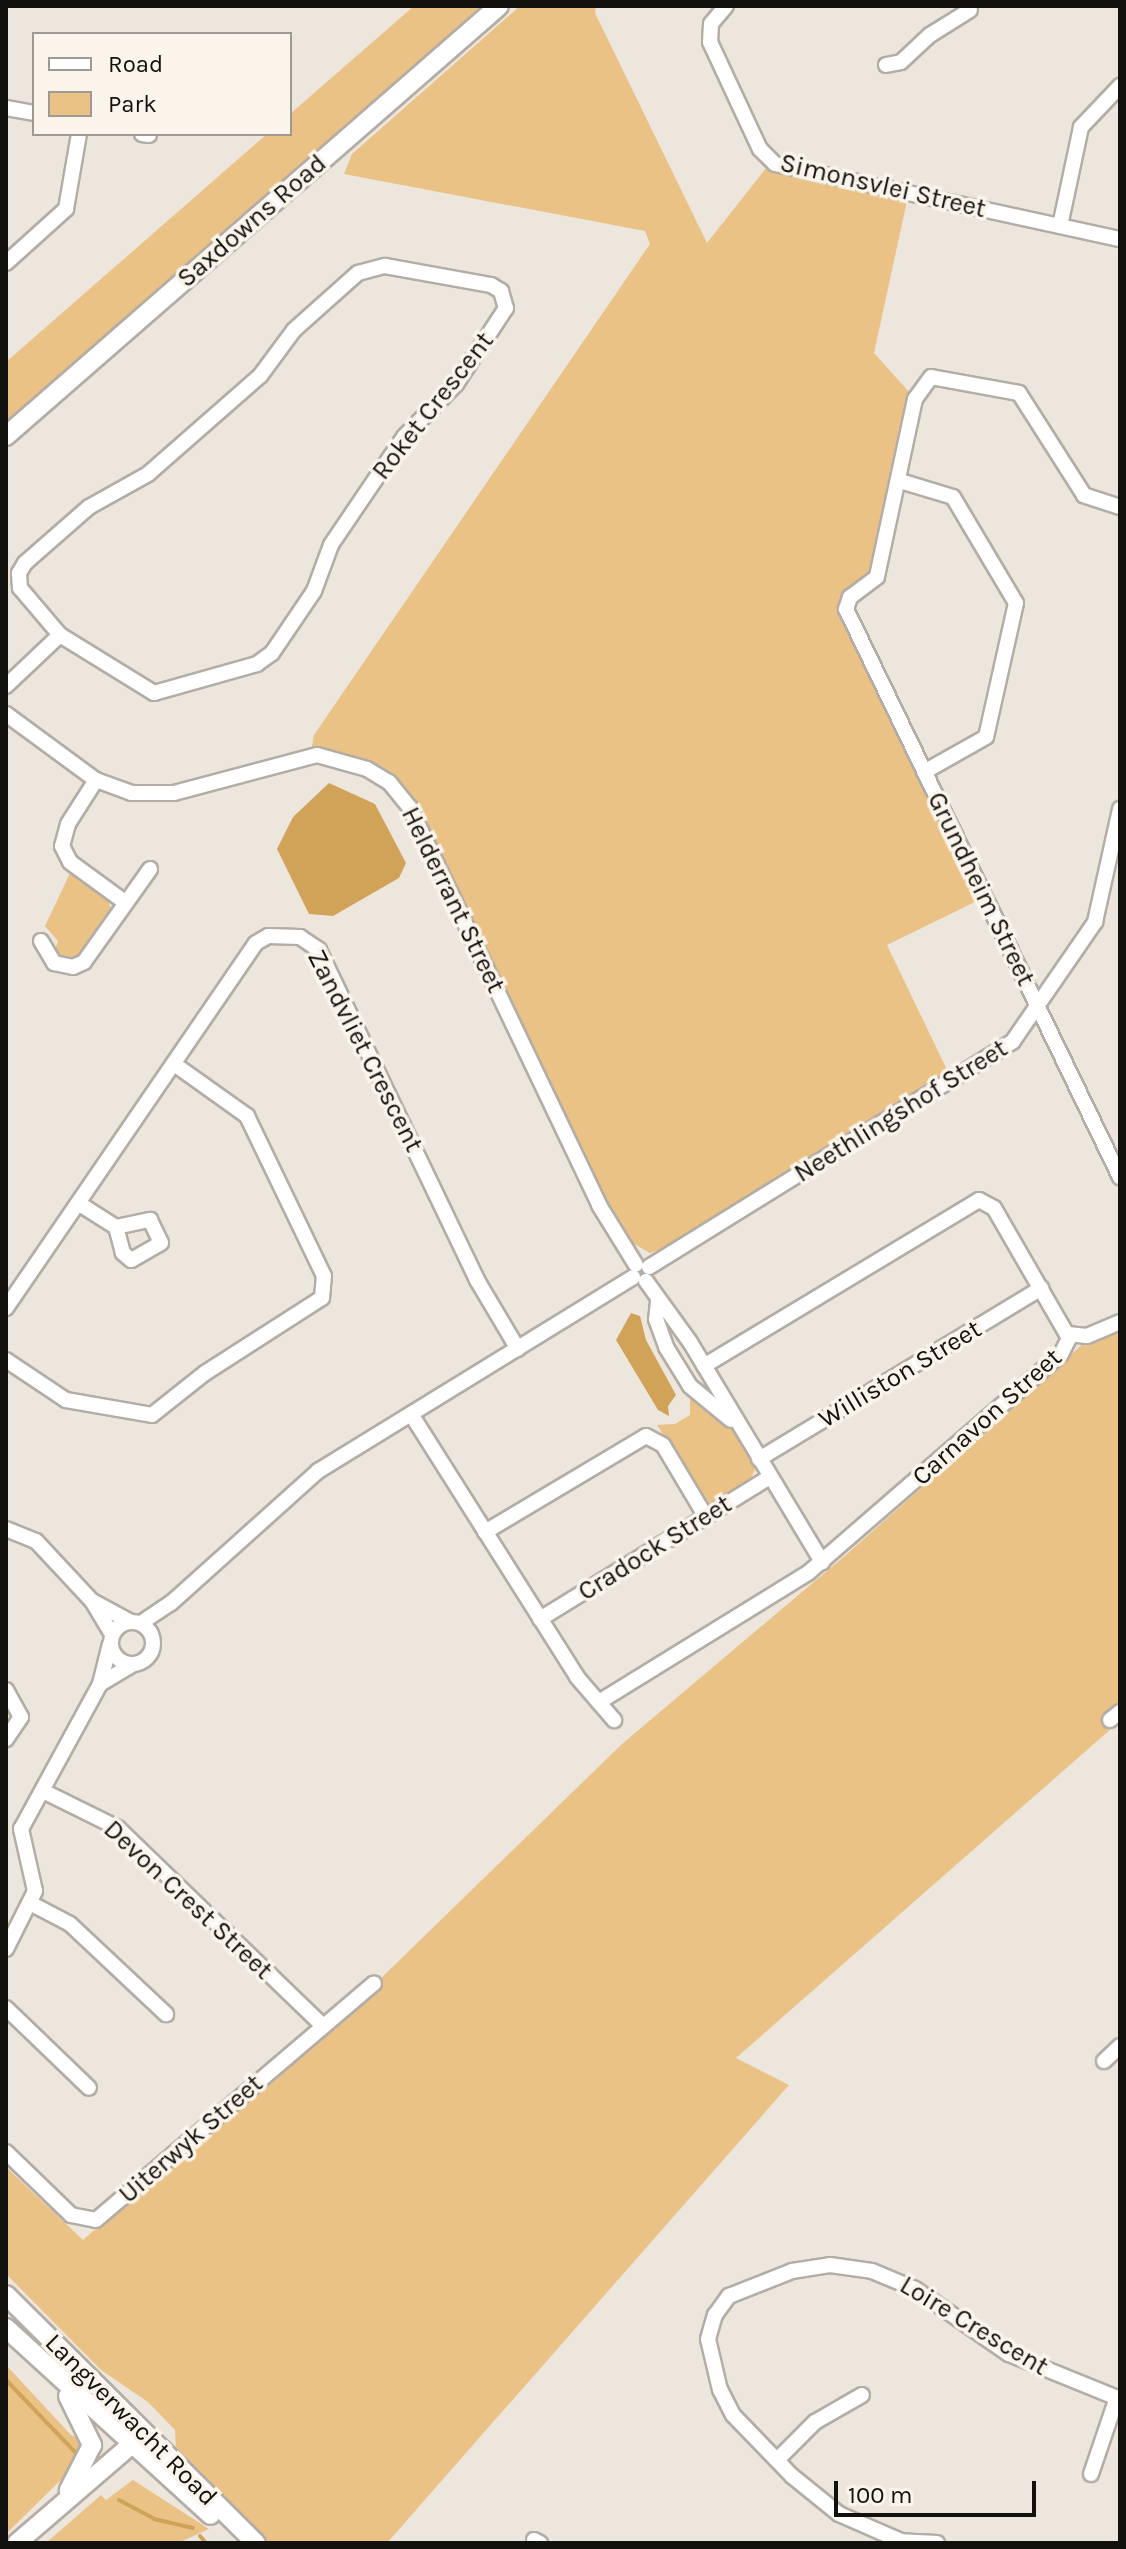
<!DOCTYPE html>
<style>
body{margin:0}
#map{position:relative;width:1126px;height:2549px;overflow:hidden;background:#ece6dd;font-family:Karla,sans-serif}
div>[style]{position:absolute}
.green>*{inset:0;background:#eac285}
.water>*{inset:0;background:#d1a359}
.stream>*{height:4px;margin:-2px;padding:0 2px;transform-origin:2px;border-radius:2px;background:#d1a359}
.roads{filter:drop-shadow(2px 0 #b3ada5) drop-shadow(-2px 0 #b3ada5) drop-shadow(0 2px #b3ada5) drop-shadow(0 -2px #b3ada5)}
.minor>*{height:14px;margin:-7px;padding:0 7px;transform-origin:7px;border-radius:7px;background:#fff}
.minor>.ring{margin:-7px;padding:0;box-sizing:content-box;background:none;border:14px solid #fff;border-radius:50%}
.tertiary>*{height:18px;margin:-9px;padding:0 9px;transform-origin:9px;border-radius:9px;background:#fff}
span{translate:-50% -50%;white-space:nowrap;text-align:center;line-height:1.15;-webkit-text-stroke:7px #faf4eb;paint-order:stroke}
.street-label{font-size:26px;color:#13110e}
.frame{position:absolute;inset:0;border:8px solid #13110e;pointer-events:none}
.legend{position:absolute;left:32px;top:32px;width:260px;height:104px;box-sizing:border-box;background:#faf4eb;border:2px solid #9e9993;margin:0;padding:10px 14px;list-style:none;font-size:24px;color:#13110e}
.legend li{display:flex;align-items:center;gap:16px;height:40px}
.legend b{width:40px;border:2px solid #9e9993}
.scale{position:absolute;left:834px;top:2481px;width:202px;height:36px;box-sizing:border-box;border:4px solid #13110e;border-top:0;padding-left:10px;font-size:24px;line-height:28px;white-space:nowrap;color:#13110e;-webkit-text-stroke:6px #faf4eb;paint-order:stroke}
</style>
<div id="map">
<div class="green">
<div style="clip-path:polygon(414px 6px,483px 6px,6px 422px,6px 362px,267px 134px,290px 134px,290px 114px)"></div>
<div style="clip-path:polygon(520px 6px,596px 6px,595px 13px,707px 243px,767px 167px,783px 175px,907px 201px,874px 353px,910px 393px,873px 572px,846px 592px,840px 606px,979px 900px,887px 945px,949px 1074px,670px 1246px,650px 1253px,631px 1242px,609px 1207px,411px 794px,389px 771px,367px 760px,312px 746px,314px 735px,650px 244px,645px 231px,344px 174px,352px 154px)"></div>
<div style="clip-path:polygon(70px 873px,107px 898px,112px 911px,79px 961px,60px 961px,54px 952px,58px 941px,45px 926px)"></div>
<div style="clip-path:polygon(1120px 1311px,1120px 1721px,736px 2058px,789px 2085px,387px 2543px,265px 2543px,176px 2451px,175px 2430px,148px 2402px,101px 2370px,6px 2274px,6px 2167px,83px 2240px,375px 1984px,622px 1744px,847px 1554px)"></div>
<div style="clip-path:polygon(690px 1392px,734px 1431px,756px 1466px,749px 1484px,711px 1506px,657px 1425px,675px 1424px,690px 1415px)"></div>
<div style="clip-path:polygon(6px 2365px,71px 2435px,83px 2440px,76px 2465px,6px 2534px)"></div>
<div style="clip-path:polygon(133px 2480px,209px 2529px,178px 2543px,46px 2543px,101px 2495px,106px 2500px)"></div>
</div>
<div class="water">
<div style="clip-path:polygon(329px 783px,375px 804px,406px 863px,399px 878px,333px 916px,309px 914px,277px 849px,293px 817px)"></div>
<div style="clip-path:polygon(631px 1313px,640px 1316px,646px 1340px,676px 1395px,668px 1406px,669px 1416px,658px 1410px,616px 1340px)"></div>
</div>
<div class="stream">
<div style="left:6px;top:2380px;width:105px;rotate:46.2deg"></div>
<div style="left:119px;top:2500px;width:40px;rotate:28deg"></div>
<div style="left:154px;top:2519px;width:40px;rotate:13deg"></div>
<div style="left:200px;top:2536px;width:9px;rotate:49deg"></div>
</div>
<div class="roads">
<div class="minor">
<div style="left:726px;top:6px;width:23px;rotate:130deg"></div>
<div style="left:711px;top:24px;width:18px;rotate:93deg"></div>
<div style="left:710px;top:42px;width:118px;rotate:65deg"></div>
<div style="left:760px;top:149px;width:21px;rotate:45deg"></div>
<div style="left:775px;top:164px;width:353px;rotate:12.3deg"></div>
<div style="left:886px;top:65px;width:15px;rotate:-11deg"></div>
<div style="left:901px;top:62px;width:40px;rotate:-43deg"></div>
<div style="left:930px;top:35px;width:47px;rotate:-32deg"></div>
<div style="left:6px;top:108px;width:28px;rotate:10deg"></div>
<div style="left:142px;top:134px;width:7px;rotate:8deg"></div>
<div style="left:1060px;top:226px;width:101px;rotate:-78deg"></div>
<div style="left:1081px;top:127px;width:57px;rotate:-46.4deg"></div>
<div style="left:6px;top:263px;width:81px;rotate:-42deg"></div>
<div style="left:66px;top:209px;width:76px;rotate:-80.2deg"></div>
<div style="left:385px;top:266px;width:108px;rotate:10.2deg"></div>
<div style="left:491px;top:285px;width:12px;rotate:31deg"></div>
<div style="left:501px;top:291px;width:18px;rotate:74deg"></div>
<div style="left:506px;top:308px;width:91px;rotate:123.3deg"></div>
<div style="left:456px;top:384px;width:74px;rotate:134.5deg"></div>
<div style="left:404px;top:437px;width:130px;rotate:124.1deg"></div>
<div style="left:331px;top:545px;width:49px;rotate:110.3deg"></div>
<div style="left:314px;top:591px;width:75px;rotate:124.1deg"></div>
<div style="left:272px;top:653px;width:19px;rotate:144deg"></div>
<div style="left:257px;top:664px;width:107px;rotate:164.3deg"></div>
<div style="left:154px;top:693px;width:110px;rotate:-148.3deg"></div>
<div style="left:60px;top:635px;width:62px;rotate:-130.4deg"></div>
<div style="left:20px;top:588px;width:15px;rotate:-94deg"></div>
<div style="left:19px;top:573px;width:12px;rotate:-59deg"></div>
<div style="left:25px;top:563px;width:85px;rotate:-41.2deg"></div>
<div style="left:89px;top:507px;width:68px;rotate:-29.2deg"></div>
<div style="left:148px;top:474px;width:149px;rotate:-41.2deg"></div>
<div style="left:260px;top:376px;width:57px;rotate:-53.5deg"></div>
<div style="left:294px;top:330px;width:86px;rotate:-41.7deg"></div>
<div style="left:358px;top:273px;width:28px;rotate:-15deg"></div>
<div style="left:900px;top:481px;width:55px;rotate:16.8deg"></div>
<div style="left:953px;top:497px;width:123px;rotate:59.3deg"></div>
<div style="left:1016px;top:603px;width:137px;rotate:102.6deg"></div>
<div style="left:986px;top:737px;width:71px;rotate:150.6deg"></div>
<div style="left:1120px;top:507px;width:38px;rotate:-162deg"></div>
<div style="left:1084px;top:495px;width:121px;rotate:-122.5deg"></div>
<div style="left:1019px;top:393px;width:89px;rotate:-169.7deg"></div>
<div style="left:931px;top:377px;width:27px;rotate:126deg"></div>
<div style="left:915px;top:399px;width:182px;rotate:102.1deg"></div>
<div style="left:877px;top:577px;width:34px;rotate:143deg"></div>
<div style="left:850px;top:597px;width:13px;rotate:108deg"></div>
<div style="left:846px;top:609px;width:631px;rotate:64.25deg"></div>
<div style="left:6px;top:686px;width:74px;rotate:-43.4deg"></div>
<div style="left:6px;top:714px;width:112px;rotate:36.3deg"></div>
<div style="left:96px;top:780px;width:37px;rotate:20deg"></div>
<div style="left:131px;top:793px;width:43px"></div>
<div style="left:174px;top:793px;width:148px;rotate:-14.9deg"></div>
<div style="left:317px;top:755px;width:52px;rotate:15.6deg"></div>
<div style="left:367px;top:769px;width:26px;rotate:31deg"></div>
<div style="left:389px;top:782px;width:33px;rotate:51deg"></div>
<div style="left:410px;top:808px;width:440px;rotate:64.5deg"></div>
<div style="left:599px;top:1205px;width:70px;rotate:58.3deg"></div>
<div style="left:96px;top:780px;width:52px;rotate:122.5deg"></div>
<div style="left:68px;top:824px;width:23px;rotate:105deg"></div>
<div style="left:62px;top:846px;width:18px;rotate:63deg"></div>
<div style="left:70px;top:862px;width:69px;rotate:36.2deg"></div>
<div style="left:41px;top:941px;width:26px;rotate:59deg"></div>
<div style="left:54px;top:963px;width:19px;rotate:12deg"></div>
<div style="left:73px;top:967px;width:12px;rotate:-24deg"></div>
<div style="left:84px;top:962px;width:114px;rotate:-54.6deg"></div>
<div style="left:78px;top:1203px;width:45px;rotate:32.3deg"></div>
<div style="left:116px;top:1227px;width:35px;rotate:-12deg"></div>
<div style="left:150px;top:1220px;width:25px;rotate:64deg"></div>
<div style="left:161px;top:1243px;width:34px;rotate:150deg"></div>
<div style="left:131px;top:1260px;width:11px;rotate:-139deg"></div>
<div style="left:123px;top:1253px;width:27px;rotate:-105deg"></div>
<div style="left:649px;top:1267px;width:428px;rotate:-31.8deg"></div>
<div style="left:1013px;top:1041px;width:145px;rotate:-55.4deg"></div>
<div style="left:1095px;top:922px;width:116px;rotate:-77.5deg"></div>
<div style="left:646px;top:1281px;width:75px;rotate:54.2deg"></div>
<div style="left:690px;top:1342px;width:257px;rotate:59deg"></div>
<div style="left:658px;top:1301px;width:18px;rotate:96deg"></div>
<div style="left:656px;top:1319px;width:30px;rotate:70deg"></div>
<div style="left:666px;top:1347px;width:46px;rotate:58.4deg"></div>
<div style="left:690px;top:1386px;width:53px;rotate:39.7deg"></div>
<div style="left:6px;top:1308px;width:442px;rotate:-55.6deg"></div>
<div style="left:256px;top:943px;width:14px;rotate:-30deg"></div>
<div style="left:268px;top:936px;width:32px;rotate:2deg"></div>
<div style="left:300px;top:937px;width:23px;rotate:34deg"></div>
<div style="left:319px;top:950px;width:366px;rotate:64.4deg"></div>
<div style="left:477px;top:1280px;width:80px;rotate:59.3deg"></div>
<div style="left:1068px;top:1334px;width:19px;rotate:6deg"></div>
<div style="left:1087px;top:1336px;width:36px;rotate:-23deg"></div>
<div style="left:6px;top:1360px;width:72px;rotate:33.7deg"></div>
<div style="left:66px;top:1400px;width:87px;rotate:9.9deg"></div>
<div style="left:152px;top:1415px;width:68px;rotate:-38.4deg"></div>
<div style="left:205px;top:1373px;width:139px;rotate:-32.7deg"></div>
<div style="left:322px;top:1298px;width:22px;rotate:-85deg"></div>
<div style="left:324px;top:1276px;width:178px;rotate:-115.7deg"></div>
<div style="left:247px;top:1116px;width:90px;rotate:-144.5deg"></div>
<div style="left:411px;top:1414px;width:311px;rotate:57.7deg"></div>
<div style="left:577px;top:1677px;width:57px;rotate:49.3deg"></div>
<div style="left:759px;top:1459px;width:330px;rotate:-31.2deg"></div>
<div style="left:6px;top:1529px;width:32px;rotate:22deg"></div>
<div style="left:36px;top:1541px;width:82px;rotate:47deg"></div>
<div style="left:92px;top:1601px;width:39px;rotate:59deg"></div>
<div style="left:485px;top:1532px;width:187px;rotate:-30.8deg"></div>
<div style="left:646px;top:1436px;width:19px;rotate:28deg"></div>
<div style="left:663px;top:1445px;width:84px;rotate:59.2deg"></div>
<div style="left:92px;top:1601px;width:42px;rotate:28.4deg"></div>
<div style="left:540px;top:1619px;width:270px;rotate:-31.7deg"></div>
<div class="ring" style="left:111px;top:1622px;width:28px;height:28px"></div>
<div style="left:141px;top:1623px;width:36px;rotate:-34deg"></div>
<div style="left:171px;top:1603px;width:198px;rotate:-41.9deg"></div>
<div style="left:318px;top:1471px;width:370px;rotate:-31.6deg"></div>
<div style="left:100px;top:1684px;width:39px;rotate:-31deg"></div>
<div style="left:6px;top:1690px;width:31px;rotate:61deg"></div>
<div style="left:21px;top:1717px;width:27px;rotate:124deg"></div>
<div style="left:599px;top:1702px;width:246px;rotate:-31.7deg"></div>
<div style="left:808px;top:1573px;width:335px;rotate:-40.9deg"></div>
<div style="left:1061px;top:1354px;width:18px;rotate:-63deg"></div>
<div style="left:1069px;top:1338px;width:150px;rotate:-120deg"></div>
<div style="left:994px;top:1208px;width:17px;rotate:-152deg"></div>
<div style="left:979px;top:1200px;width:321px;rotate:148.9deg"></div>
<div style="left:1110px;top:1720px;width:13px;rotate:-39deg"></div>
<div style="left:43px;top:1791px;width:84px;rotate:26.3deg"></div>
<div style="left:118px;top:1828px;width:284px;rotate:44deg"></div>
<div style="left:30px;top:1903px;width:45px;rotate:27.7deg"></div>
<div style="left:70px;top:1924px;width:132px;rotate:43.2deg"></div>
<div style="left:6px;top:1949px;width:65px;rotate:-63.4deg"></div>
<div style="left:35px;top:1891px;width:64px;rotate:-102.7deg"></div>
<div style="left:21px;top:1829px;width:165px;rotate:-61.4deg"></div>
<div style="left:100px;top:1684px;width:41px;rotate:-76deg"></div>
<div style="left:6px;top:2008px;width:115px;rotate:43.9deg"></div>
<div style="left:1104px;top:2061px;width:22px;rotate:-43deg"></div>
<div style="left:6px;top:2152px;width:91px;rotate:44.1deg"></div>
<div style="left:71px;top:2215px;width:25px;rotate:11deg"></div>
<div style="left:96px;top:2220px;width:365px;rotate:-40.4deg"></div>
<div style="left:777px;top:2460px;width:54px;rotate:-45deg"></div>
<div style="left:815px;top:2422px;width:54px;rotate:-29.9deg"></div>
<div style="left:1091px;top:2474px;width:81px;rotate:-71.3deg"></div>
<div style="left:534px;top:2540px;width:7px;rotate:27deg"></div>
<div style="left:937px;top:2543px;width:36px;rotate:-177deg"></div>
<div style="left:901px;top:2541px;width:68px;rotate:-156.5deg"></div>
<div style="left:839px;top:2514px;width:60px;rotate:-141deg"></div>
<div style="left:792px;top:2476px;width:85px;rotate:-134deg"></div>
<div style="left:733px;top:2415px;width:28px;rotate:-117deg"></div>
<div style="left:720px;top:2390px;width:52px;rotate:-103.2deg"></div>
<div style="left:708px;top:2339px;width:25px;rotate:-74deg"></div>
<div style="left:715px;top:2315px;width:24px;rotate:-54deg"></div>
<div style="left:729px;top:2296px;width:68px;rotate:-21.6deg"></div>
<div style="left:792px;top:2271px;width:38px;rotate:-9deg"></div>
<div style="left:830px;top:2265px;width:42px;rotate:8.1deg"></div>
<div style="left:872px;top:2271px;width:47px;rotate:22.7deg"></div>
<div style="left:915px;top:2289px;width:114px;rotate:34.7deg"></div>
<div style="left:1009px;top:2354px;width:120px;rotate:22.1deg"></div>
</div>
<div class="tertiary">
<div style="left:6px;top:436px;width:654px;rotate:-41.1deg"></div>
<div style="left:6px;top:2295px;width:352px;rotate:44.8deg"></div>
<div style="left:6px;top:2328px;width:277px;rotate:42.4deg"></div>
<div style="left:68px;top:2396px;width:55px;rotate:63.9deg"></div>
<div style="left:92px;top:2445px;width:51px;rotate:117.1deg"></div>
<div style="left:17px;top:2543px;width:161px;rotate:-40.7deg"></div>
</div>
</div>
<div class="street-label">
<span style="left:883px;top:186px;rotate:13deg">Simonsvlei Street</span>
<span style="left:252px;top:221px;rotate:-41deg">Saxdowns Road</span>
<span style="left:433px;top:406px;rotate:-52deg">Roket Crescent</span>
<span style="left:981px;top:889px;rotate:64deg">Grundheim Street</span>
<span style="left:453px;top:900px;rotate:64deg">Helderrant Street</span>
<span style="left:365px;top:1051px;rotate:63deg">Zandvliet Crescent</span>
<span style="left:901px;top:1111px;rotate:-32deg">Neethlingshof Street</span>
<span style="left:900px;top:1374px;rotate:-31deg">Williston Street</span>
<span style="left:987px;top:1417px;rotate:-42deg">Carnavon Street</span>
<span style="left:655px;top:1548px;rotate:-32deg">Cradock Street</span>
<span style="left:188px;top:1900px;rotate:43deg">Devon Crest Street</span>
<span style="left:191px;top:2139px;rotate:-41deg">Uiterwyk Street</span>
<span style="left:974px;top:2326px;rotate:31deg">Loire Crescent</span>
<span style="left:131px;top:2420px;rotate:45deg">Langverwacht Road</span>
</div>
<div class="frame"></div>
<ul class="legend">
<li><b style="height:10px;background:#fff"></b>Road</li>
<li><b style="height:22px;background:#eac285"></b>Park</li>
</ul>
<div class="scale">100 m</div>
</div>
